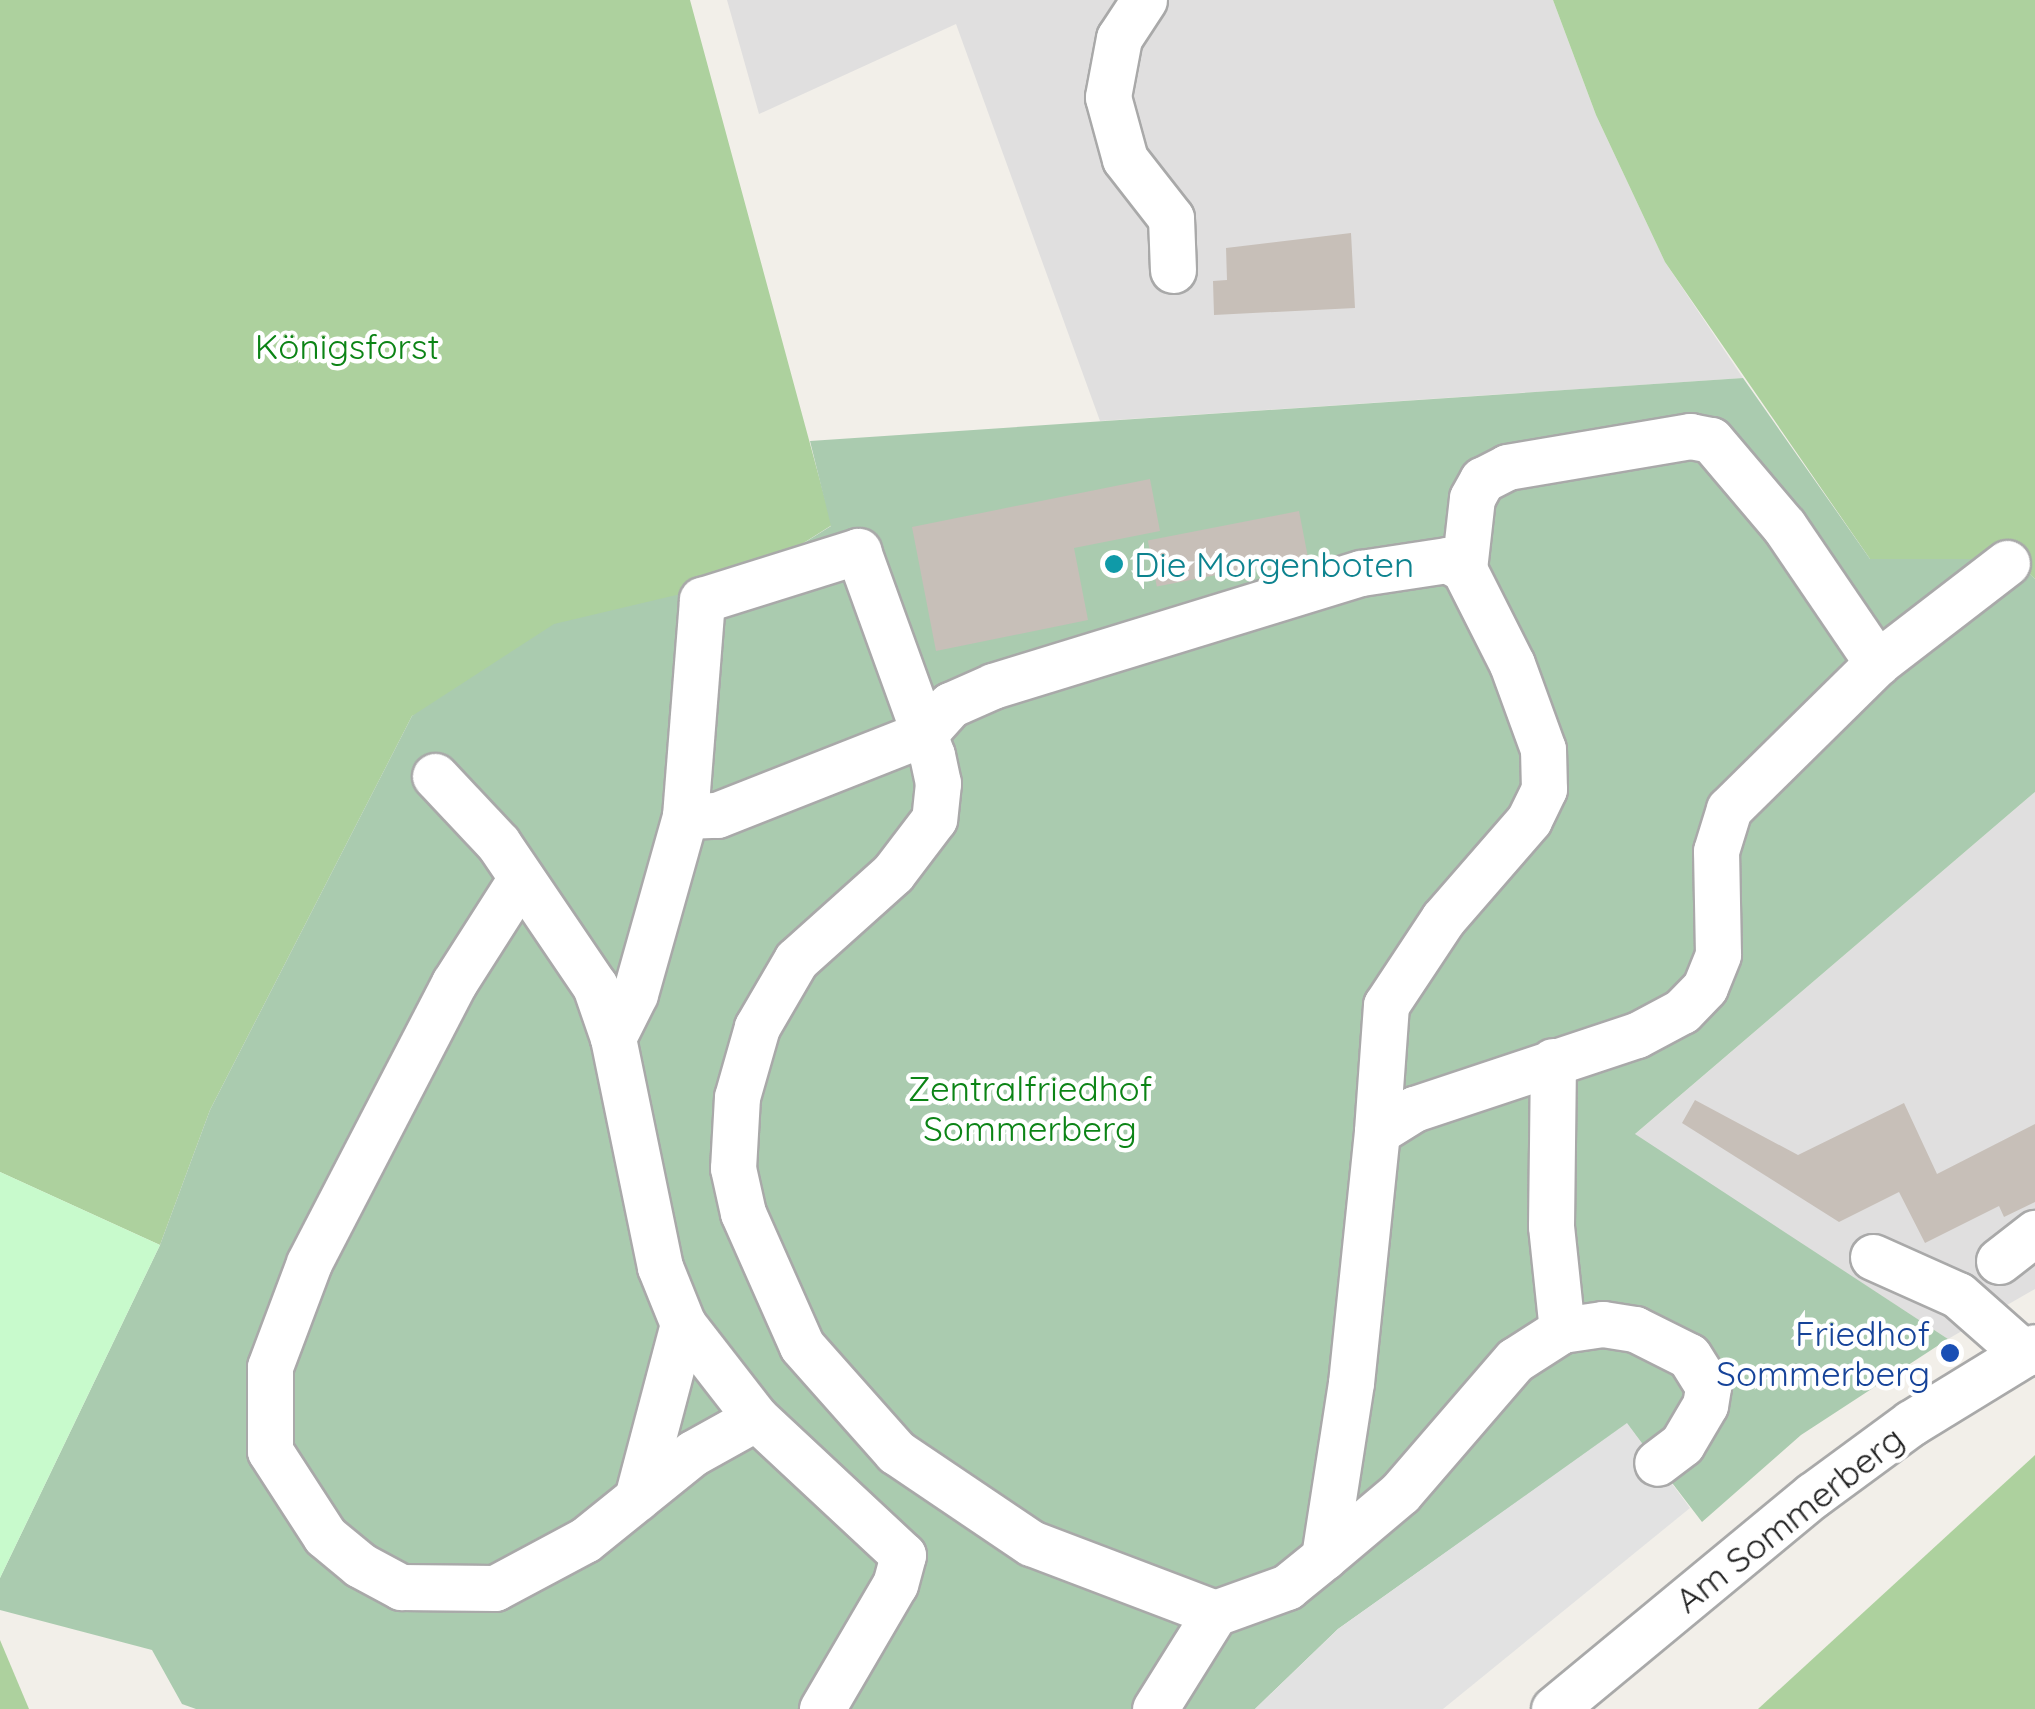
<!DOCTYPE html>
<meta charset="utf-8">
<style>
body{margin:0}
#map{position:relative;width:2035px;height:1709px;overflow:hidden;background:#f2efe9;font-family:Quicksand,sans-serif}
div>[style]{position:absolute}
.residential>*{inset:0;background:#e0dfdf}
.forest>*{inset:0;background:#add19e}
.cemetery>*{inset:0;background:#aacbaf}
.park>*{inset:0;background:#c8facc}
.parking>*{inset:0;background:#e2e2e2}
.building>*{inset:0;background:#c7bfb8;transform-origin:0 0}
.roads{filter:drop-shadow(2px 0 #a9a9a9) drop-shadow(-2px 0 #a9a9a9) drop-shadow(0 2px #a9a9a9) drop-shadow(0 -2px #a9a9a9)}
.minor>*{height:45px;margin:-22.5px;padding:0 22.5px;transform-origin:22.5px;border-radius:22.5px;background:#fff}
.dots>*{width:28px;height:28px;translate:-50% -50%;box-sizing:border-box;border:5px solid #fff;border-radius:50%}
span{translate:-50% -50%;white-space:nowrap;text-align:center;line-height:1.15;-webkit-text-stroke:9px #fff;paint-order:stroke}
.park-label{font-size:35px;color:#0c8416}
.culture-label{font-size:35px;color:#0d838f}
.left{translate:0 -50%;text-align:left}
.transit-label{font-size:35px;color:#164399}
.right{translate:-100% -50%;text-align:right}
.street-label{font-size:35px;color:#222}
</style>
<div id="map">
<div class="residential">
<div style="clip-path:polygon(727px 0,1553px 0,1596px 115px,1665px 262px,1743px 378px,1100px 421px,956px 24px,759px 114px)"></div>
<div style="clip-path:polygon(2035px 792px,2035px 1289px,1948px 1339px,1634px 1135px)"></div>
</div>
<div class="forest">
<div style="clip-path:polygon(0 0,690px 0,832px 525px,748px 578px,412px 716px,210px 1110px,160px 1245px,0 1172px)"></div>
<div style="clip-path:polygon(1553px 0,2035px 0,2035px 579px,2013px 559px,1870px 559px,1665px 262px,1596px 115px)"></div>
<div style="clip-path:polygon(2035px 1455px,2035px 1709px,1758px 1709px)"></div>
<div style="clip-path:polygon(0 1640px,29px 1709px,0 1709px)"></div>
</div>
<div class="cemetery">
<div style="clip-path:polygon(1743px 378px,1870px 559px,2014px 559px,2035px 579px,2035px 792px,1635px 1134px,1948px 1339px,1801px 1435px,1702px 1522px,1627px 1424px,1338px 1629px,1255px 1709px,196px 1709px,182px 1704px,152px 1650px,0 1610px,0 1578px,160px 1245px,210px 1110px,412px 716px,554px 624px,748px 578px,831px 526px,810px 441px)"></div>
</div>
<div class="park">
<div style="clip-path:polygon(0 1172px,160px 1245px,0 1578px)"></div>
</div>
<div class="parking">
<div style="clip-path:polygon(1627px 1423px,1690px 1508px,1443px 1709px,1255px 1709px,1338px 1629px)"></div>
</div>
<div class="building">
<div style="clip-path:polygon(1351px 233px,1355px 308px,1214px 315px,1213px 281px,1227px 280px,1226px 248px)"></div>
<div style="clip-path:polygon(1150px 479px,1160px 531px,1074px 548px,1088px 620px,936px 651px,912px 527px)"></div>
<div style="left:1299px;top:511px;width:47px;height:154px;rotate:79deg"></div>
<div style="clip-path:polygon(1695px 1100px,1798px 1155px,1904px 1103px,1937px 1174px,2035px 1124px,2035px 1202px,2004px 1217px,1999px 1206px,1925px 1243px,1899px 1192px,1839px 1222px,1682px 1123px)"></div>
</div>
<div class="roads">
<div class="minor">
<div style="left:1144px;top:0;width:45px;rotate:123.3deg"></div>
<div style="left:1119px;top:38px;width:60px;rotate:100.6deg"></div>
<div style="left:1108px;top:97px;width:64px;rotate:74.7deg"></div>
<div style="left:1125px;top:159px;width:75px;rotate:52.1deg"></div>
<div style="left:1171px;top:218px;width:52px;rotate:87.8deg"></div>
<div style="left:1464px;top:569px;width:71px;rotate:-83.6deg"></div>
<div style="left:1472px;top:498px;width:21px;rotate:-61deg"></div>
<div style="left:1482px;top:480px;width:28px;rotate:-27deg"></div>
<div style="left:1507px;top:467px;width:186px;rotate:-9.6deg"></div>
<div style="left:1690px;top:436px;width:21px;rotate:11deg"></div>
<div style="left:1711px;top:440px;width:113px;rotate:49.7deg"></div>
<div style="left:1784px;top:526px;width:166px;rotate:55.8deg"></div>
<div style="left:435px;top:776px;width:92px;rotate:46.8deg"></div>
<div style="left:498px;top:843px;width:173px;rotate:55.9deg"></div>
<div style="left:595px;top:986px;width:55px;rotate:70.9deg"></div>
<div style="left:613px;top:1038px;width:234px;rotate:78.4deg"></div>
<div style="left:660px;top:1267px;width:61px;rotate:68deg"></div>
<div style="left:683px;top:1324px;width:119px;rotate:52.2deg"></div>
<div style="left:756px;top:1418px;width:201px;rotate:43deg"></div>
<div style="left:903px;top:1555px;width:30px;rotate:105deg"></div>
<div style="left:895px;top:1584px;width:145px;rotate:120.3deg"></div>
<div style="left:685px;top:816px;width:32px;rotate:-2deg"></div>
<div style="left:717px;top:815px;width:224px;rotate:-21.5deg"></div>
<div style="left:925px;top:733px;width:38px;rotate:-48deg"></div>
<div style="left:950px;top:705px;width:47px;rotate:-23.8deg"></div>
<div style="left:993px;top:686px;width:385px;rotate:-17.1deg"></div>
<div style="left:1361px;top:573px;width:87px;rotate:-8.6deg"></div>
<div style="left:1447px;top:560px;width:19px;rotate:28deg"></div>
<div style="left:1464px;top:569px;width:106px;rotate:63.2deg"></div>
<div style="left:1512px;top:664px;width:90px;rotate:70deg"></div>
<div style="left:1543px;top:749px;width:40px;rotate:88.6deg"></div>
<div style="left:1544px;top:789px;width:34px;rotate:116deg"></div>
<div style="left:1529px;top:820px;width:131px;rotate:131deg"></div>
<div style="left:1443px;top:919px;width:103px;rotate:123.5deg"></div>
<div style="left:1386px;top:1005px;width:127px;rotate:94.1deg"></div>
<div style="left:521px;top:878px;width:125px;rotate:122.5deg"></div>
<div style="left:454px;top:983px;width:315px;rotate:117.4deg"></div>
<div style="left:309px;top:1263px;width:111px;rotate:110.6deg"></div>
<div style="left:270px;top:1367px;width:84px;rotate:90deg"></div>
<div style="left:270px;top:1451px;width:101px;rotate:57.1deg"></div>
<div style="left:325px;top:1536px;width:45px;rotate:39.6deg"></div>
<div style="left:360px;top:1565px;width:47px;rotate:28.2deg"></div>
<div style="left:401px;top:1587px;width:94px;rotate:0.6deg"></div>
<div style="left:495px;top:1588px;width:102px;rotate:-28.1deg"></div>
<div style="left:585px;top:1540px;width:139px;rotate:-38.9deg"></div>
<div style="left:693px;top:1453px;width:72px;rotate:-29.1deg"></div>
<div style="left:613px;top:1038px;width:49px;rotate:-63.4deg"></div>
<div style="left:635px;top:994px;width:185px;rotate:-74.3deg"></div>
<div style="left:685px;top:816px;width:217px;rotate:-85.5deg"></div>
<div style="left:702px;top:600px;width:164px;rotate:-17.4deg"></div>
<div style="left:858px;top:551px;width:217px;rotate:70.1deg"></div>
<div style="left:932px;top:755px;width:29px;rotate:78deg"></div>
<div style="left:938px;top:783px;width:36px;rotate:96deg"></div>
<div style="left:934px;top:819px;width:68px;rotate:127.2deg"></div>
<div style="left:893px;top:873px;width:130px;rotate:138.1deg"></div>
<div style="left:796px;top:960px;width:78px;rotate:120.2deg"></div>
<div style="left:757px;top:1027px;width:73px;rotate:105.9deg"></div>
<div style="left:737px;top:1097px;width:71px;rotate:93.2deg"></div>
<div style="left:733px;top:1168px;width:46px;rotate:77.5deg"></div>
<div style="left:743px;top:1213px;width:145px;rotate:66.1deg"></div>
<div style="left:802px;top:1346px;width:142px;rotate:48.4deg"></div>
<div style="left:896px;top:1452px;width:163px;rotate:34deg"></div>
<div style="left:1031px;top:1543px;width:197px;rotate:20.8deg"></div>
<div style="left:1553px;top:1061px;width:165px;rotate:90.7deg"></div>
<div style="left:1551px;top:1226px;width:105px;rotate:84deg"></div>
<div style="left:1873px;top:1257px;width:93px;rotate:24.1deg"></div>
<div style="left:1958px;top:1295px;width:89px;rotate:41.4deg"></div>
<div style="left:1999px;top:1261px;width:46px;rotate:-37.9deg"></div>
<div style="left:637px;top:1498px;width:180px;rotate:-75.2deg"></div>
<div style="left:1324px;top:1557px;width:99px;rotate:-40.1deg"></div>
<div style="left:1400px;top:1493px;width:176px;rotate:-49.2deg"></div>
<div style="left:1515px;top:1360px;width:56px;rotate:-32.6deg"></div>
<div style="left:1562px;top:1330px;width:41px;rotate:-8.3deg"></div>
<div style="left:1603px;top:1324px;width:32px;rotate:9deg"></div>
<div style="left:1635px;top:1329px;width:60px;rotate:26.6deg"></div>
<div style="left:1689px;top:1356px;width:36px;rotate:58deg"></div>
<div style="left:1708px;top:1387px;width:18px;rotate:99deg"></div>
<div style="left:1705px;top:1405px;width:45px;rotate:120.5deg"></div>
<div style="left:1682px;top:1444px;width:31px;rotate:143deg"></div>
<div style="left:1155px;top:1709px;width:113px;rotate:-58deg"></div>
<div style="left:1215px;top:1613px;width:77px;rotate:-19.9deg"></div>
<div style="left:1287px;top:1587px;width:48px;rotate:-39deg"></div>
<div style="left:1324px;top:1557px;width:176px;rotate:-81.2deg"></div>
<div style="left:1351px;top:1383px;width:252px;rotate:-84.1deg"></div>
<div style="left:1377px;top:1132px;width:44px;rotate:-31.9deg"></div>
<div style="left:1414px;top:1109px;width:235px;rotate:-18.4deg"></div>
<div style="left:1637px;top:1035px;width:51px;rotate:-28.1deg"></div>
<div style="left:1682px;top:1011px;width:33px;rotate:-46deg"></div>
<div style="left:1705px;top:987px;width:35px;rotate:-68deg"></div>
<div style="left:1718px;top:954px;width:103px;rotate:-91.1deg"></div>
<div style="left:1716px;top:851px;width:44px;rotate:-72.8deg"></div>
<div style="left:1729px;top:809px;width:208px;rotate:-44.6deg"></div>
<div style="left:1877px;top:663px;width:164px;rotate:-37.6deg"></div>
<div style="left:1554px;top:1709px;width:336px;rotate:-39.6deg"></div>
<div style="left:1813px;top:1495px;width:122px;rotate:-36.3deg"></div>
<div style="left:1911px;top:1423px;width:145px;rotate:-31.5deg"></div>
</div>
</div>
<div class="dots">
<div style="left:1114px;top:564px;background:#0f9aa8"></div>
<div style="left:1950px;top:1353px;background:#1a4fb4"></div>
</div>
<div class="park-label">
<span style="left:347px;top:346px">Königsforst</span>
<span style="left:1030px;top:1108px">Zentralfriedhof<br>Sommerberg</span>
</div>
<div class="culture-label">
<span class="left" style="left:1134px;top:564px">Die Morgenboten</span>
</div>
<div class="transit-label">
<span class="right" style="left:1930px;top:1353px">Friedhof<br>Sommerberg</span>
</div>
<div class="street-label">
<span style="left:1789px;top:1519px;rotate:-38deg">Am Sommerberg</span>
</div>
</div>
